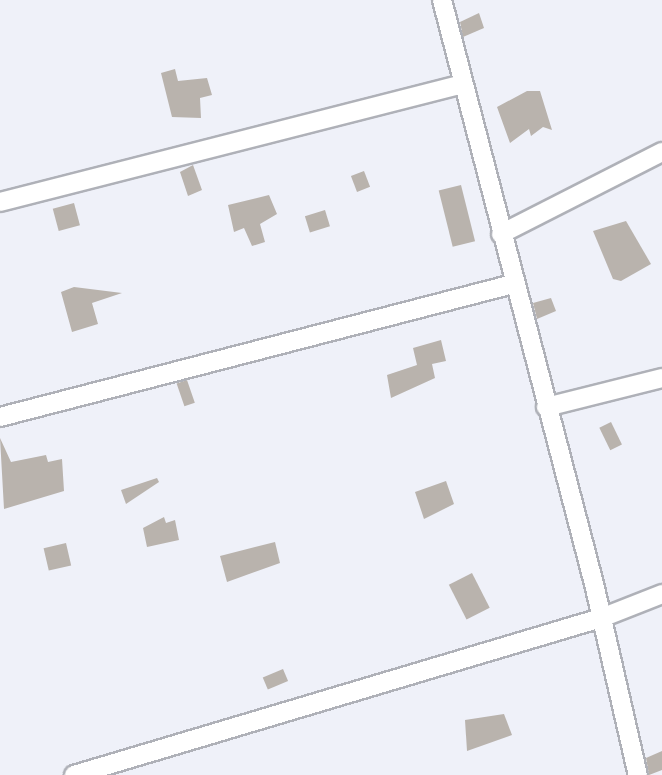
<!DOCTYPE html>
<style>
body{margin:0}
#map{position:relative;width:662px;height:775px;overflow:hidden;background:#eff1f9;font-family:"Fira Sans",sans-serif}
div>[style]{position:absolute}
.building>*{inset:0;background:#b9b3ad;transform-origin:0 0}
.roads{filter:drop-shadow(2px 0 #afb1b8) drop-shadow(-2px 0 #afb1b8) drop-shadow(0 2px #afb1b8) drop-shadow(0 -2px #afb1b8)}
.minor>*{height:18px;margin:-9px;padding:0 9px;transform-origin:9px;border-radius:9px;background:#fff}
span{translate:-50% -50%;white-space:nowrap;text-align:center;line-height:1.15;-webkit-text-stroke:7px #fefefe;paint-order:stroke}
</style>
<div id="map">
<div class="building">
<div style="clip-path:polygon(479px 13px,484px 28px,463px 37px,460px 22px)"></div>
<div style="clip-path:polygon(175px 69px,178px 81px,207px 78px,212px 95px,200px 98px,201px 118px,172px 117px,161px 73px)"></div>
<div style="clip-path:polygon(527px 91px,540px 91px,552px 130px,543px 127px,531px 136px,529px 129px,510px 143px,497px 107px)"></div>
<div style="clip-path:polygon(193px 165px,202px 190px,188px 196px,180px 172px)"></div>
<div style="left:364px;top:171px;width:17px;height:14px;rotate:69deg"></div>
<div style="left:461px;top:185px;width:58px;height:23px;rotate:76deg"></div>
<div style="clip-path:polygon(269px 195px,277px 214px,260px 224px,265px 242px,252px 246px,244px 228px,234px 232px,228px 205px)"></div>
<div style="left:74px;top:203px;width:23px;height:22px;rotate:75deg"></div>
<div style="left:325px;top:210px;width:17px;height:21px;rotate:73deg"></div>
<div style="clip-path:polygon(626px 221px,651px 264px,621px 281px,613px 279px,593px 231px)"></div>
<div style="clip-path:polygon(74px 287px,122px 293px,92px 303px,98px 324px,72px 332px,61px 292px)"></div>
<div style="clip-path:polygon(551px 298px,556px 311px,537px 319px,533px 303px)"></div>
<div style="clip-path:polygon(441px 340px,446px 361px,432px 364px,435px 378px,391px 398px,387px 375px,417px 365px,413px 348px)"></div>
<div style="left:187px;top:380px;width:24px;height:11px;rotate:71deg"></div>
<div style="left:611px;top:422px;width:25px;height:13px;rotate:64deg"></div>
<div style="clip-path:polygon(0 438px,11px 462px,46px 455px,48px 462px,62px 459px,64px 491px,4px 509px)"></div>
<div style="clip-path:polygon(157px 478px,159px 482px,126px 504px,121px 490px)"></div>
<div style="clip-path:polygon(446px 481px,454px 504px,424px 519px,415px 492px)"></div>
<div style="clip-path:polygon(164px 517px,166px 523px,175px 520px,179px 540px,147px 547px,143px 528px)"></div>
<div style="clip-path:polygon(275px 542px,280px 563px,227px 582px,220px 556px)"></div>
<div style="left:66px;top:543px;width:23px;height:23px;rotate:77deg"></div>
<div style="left:472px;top:573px;width:39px;height:26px;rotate:63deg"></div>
<div style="left:283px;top:669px;width:13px;height:22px;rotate:67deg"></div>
<div style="clip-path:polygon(504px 714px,512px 735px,467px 751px,465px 720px)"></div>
<div style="clip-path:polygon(662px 751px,662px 770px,649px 775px,646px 758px)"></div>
</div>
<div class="roads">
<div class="minor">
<div style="left:442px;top:0;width:608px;rotate:75.41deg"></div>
<div style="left:595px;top:588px;width:192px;rotate:77.1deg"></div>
<div style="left:0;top:202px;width:478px;rotate:-14.3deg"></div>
<div style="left:501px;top:234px;width:181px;rotate:-27deg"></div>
<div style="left:546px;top:407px;width:120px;rotate:-14deg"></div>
<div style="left:0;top:417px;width:530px;rotate:-14.53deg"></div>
<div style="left:74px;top:775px;width:550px;rotate:-16.59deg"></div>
<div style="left:601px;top:618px;width:66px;rotate:-21.5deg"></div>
</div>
</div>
</div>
